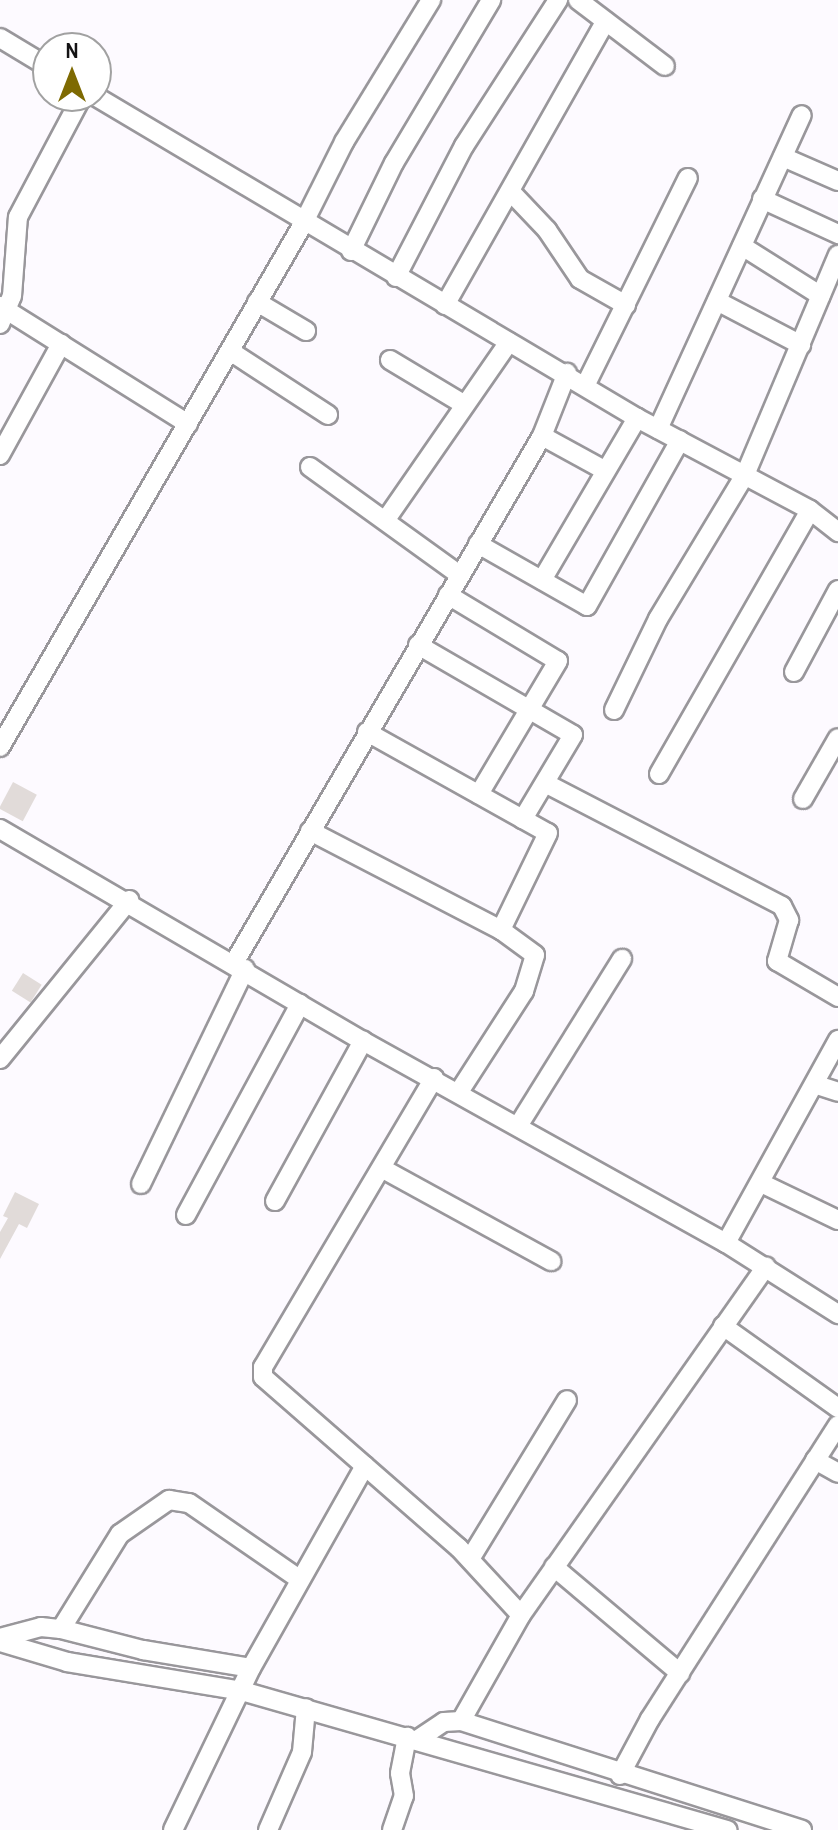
<!DOCTYPE html>
<style>
body{margin:0}
#map{position:relative;width:838px;height:1830px;overflow:hidden;background:#fdfaff;font-family:"Archivo Narrow",sans-serif}
div>[style]{position:absolute}
.building>*{inset:0;background:#e1dbd9;transform-origin:0 0}
.roads{filter:drop-shadow(2px 0 #99979b) drop-shadow(-2px 0 #99979b) drop-shadow(0 2px #99979b) drop-shadow(0 -2px #99979b)}
.street>*{height:18px;margin:-9px;padding:0 9px;transform-origin:9px;border-radius:9px;background:#fff}
span{translate:-50% -50%;white-space:nowrap;text-align:center;line-height:1.15;-webkit-text-stroke:7px #fff;paint-order:stroke}
.north{position:absolute;left:32px;top:32px;width:80px;height:80px;box-sizing:border-box;background:#fff;border:2px solid #a1a1a1;border-radius:50%;rotate:0deg;font-size:22px;font-weight:700;line-height:32px;text-align:center;color:#141314}
.north::after{content:'';display:block;margin:auto;width:28px;height:36px;background:#7e6a02;clip-path:polygon(50% 0,100% 100%,50% 72%,0 100%)}
</style>
<div id="map">
<div class="building">
<div style="left:13px;top:782px;width:27px;height:30px;rotate:28deg"></div>
<div style="left:23px;top:973px;width:22px;height:21px;rotate:32deg"></div>
<div style="clip-path:polygon(15px 1192px,39px 1204px,27px 1228px,19px 1224px,0 1259px,0 1232px,8px 1218px,3px 1216px)"></div>
</div>
<div class="roads">
<div class="street">
<div style="left:578px;top:0;width:109px;rotate:37.2deg"></div>
<div style="left:0;top:38px;width:56px;rotate:31.1deg"></div>
<div style="left:95px;top:96px;width:630px;rotate:30.71deg"></div>
<div style="left:637px;top:418px;width:196px;rotate:28deg"></div>
<div style="left:810px;top:510px;width:36px;rotate:38deg"></div>
<div style="left:783px;top:157px;width:60px;rotate:23.6deg"></div>
<div style="left:510px;top:191px;width:54px;rotate:46.5deg"></div>
<div style="left:547px;top:230px;width:59px;rotate:56deg"></div>
<div style="left:580px;top:279px;width:53px;rotate:29.5deg"></div>
<div style="left:762px;top:199px;width:84px;rotate:24.7deg"></div>
<div style="left:742px;top:246px;width:93px;rotate:32.3deg"></div>
<div style="left:351px;top:251px;width:98px;rotate:-64deg"></div>
<div style="left:394px;top:163px;width:190px;rotate:-59.2deg"></div>
<div style="left:396px;top:277px;width:148px;rotate:-62.6deg"></div>
<div style="left:464px;top:146px;width:174px;rotate:-57.2deg"></div>
<div style="left:717px;top:301px;width:95px;rotate:27.6deg"></div>
<div style="left:257px;top:302px;width:57px;rotate:30.6deg"></div>
<div style="left:445px;top:305px;width:326px;rotate:-60.5deg"></div>
<div style="left:0;top:306px;width:222px;rotate:32.1deg"></div>
<div style="left:0;top:324px;width:30px;rotate:-67deg"></div>
<div style="left:12px;top:296px;width:79px;rotate:-85.7deg"></div>
<div style="left:18px;top:217px;width:137px;rotate:-62.1deg"></div>
<div style="left:230px;top:351px;width:117px;rotate:33.1deg"></div>
<div style="left:390px;top:360px;width:87px;rotate:31deg"></div>
<div style="left:585px;top:386px;width:232px;rotate:-63.7deg"></div>
<div style="left:658px;top:429px;width:345px;rotate:-65.4deg"></div>
<div style="left:542px;top:436px;width:71px;rotate:28.7deg"></div>
<div style="left:0;top:455px;width:127px;rotate:-61.2deg"></div>
<div style="left:310px;top:467px;width:185px;rotate:35.8deg"></div>
<div style="left:387px;top:518px;width:214px;rotate:-55.3deg"></div>
<div style="left:478px;top:544px;width:125px;rotate:29.6deg"></div>
<div style="left:587px;top:606px;width:190px;rotate:-60.7deg"></div>
<div style="left:542px;top:580px;width:188px;rotate:-59.6deg"></div>
<div style="left:448px;top:595px;width:128px;rotate:31deg"></div>
<div style="left:558px;top:661px;width:155px;rotate:120.7deg"></div>
<div style="left:418px;top:645px;width:179px;rotate:30.1deg"></div>
<div style="left:573px;top:735px;width:98px;rotate:120.8deg"></div>
<div style="left:794px;top:672px;width:93px;rotate:-61.8deg"></div>
<div style="left:614px;top:710px;width:101px;rotate:-64.2deg"></div>
<div style="left:658px;top:619px;width:168px;rotate:-58.9deg"></div>
<div style="left:745px;top:475px;width:239px;rotate:-67.1deg"></div>
<div style="left:367px;top:732px;width:207px;rotate:29.2deg"></div>
<div style="left:548px;top:833px;width:108px;rotate:115.9deg"></div>
<div style="left:0;top:747px;width:604px;rotate:-59.91deg"></div>
<div style="left:303px;top:224px;width:92px;rotate:-63.4deg"></div>
<div style="left:344px;top:142px;width:167px;rotate:-58.5deg"></div>
<div style="left:659px;top:774px;width:304px;rotate:-60.2deg"></div>
<div style="left:545px;top:783px;width:267px;rotate:27.4deg"></div>
<div style="left:782px;top:906px;width:16px;rotate:63deg"></div>
<div style="left:789px;top:920px;width:43px;rotate:106.3deg"></div>
<div style="left:777px;top:961px;width:71px;rotate:30.5deg"></div>
<div style="left:803px;top:799px;width:70px;rotate:-60.2deg"></div>
<div style="left:0;top:829px;width:420px;rotate:30.3deg"></div>
<div style="left:363px;top:1041px;width:415px;rotate:29.1deg"></div>
<div style="left:726px;top:1243px;width:133px;rotate:32.4deg"></div>
<div style="left:310px;top:831px;width:215px;rotate:27.4deg"></div>
<div style="left:501px;top:930px;width:42px;rotate:36.3deg"></div>
<div style="left:535px;top:955px;width:38px;rotate:107deg"></div>
<div style="left:524px;top:991px;width:120px;rotate:122.8deg"></div>
<div style="left:234px;top:963px;width:610px;rotate:-59.7deg"></div>
<div style="left:542px;top:436px;width:68px;rotate:-68.4deg"></div>
<div style="left:0;top:1059px;width:205px;rotate:-50.9deg"></div>
<div style="left:434px;top:1078px;width:336px;rotate:120.6deg"></div>
<div style="left:263px;top:1367px;width:10px;rotate:90deg"></div>
<div style="left:263px;top:1377px;width:260px;rotate:41.1deg"></div>
<div style="left:459px;top:1548px;width:91px;rotate:47.2deg"></div>
<div style="left:817px;top:1085px;width:22px;rotate:18deg"></div>
<div style="left:518px;top:1126px;width:197px;rotate:-58.1deg"></div>
<div style="left:383px;top:1169px;width:192px;rotate:28.7deg"></div>
<div style="left:761px;top:1183px;width:85px;rotate:25.7deg"></div>
<div style="left:141px;top:1184px;width:239px;rotate:-64.2deg"></div>
<div style="left:275px;top:1201px;width:183px;rotate:-61.2deg"></div>
<div style="left:186px;top:1215px;width:240px;rotate:-61.6deg"></div>
<div style="left:726px;top:1243px;width:232px;rotate:-61.1deg"></div>
<div style="left:723px;top:1326px;width:141px;rotate:35.5deg"></div>
<div style="left:815px;top:1460px;width:26px;rotate:29deg"></div>
<div style="left:470px;top:1559px;width:186px;rotate:-58.6deg"></div>
<div style="left:554px;top:1567px;width:165px;rotate:40.1deg"></div>
<div style="left:61px;top:1629px;width:112px;rotate:-58.2deg"></div>
<div style="left:120px;top:1534px;width:60px;rotate:-34.8deg"></div>
<div style="left:169px;top:1500px;width:20px;rotate:9deg"></div>
<div style="left:189px;top:1503px;width:134px;rotate:34.6deg"></div>
<div style="left:0;top:1638px;width:42px;rotate:-15deg"></div>
<div style="left:41px;top:1627px;width:20px;rotate:6deg"></div>
<div style="left:61px;top:1629px;width:85px;rotate:14.4deg"></div>
<div style="left:143px;top:1650px;width:109px;rotate:9.5deg"></div>
<div style="left:0;top:1642px;width:70px;rotate:16.6deg"></div>
<div style="left:67px;top:1662px;width:177px;rotate:9.4deg"></div>
<div style="left:242px;top:1691px;width:505px;rotate:15.99deg"></div>
<div style="left:461px;top:1721px;width:122px;rotate:-60.5deg"></div>
<div style="left:521px;top:1615px;width:426px;rotate:-54.9deg"></div>
<div style="left:417px;top:1740px;width:32px;rotate:-34deg"></div>
<div style="left:444px;top:1722px;width:17px;rotate:-3deg"></div>
<div style="left:461px;top:1721px;width:358px;rotate:17.7deg"></div>
<div style="left:620px;top:1775px;width:64px;rotate:-61.8deg"></div>
<div style="left:650px;top:1719px;width:349px;rotate:-57.4deg"></div>
<div style="left:173px;top:1830px;width:180px;rotate:-64.3deg"></div>
<div style="left:251px;top:1668px;width:232px;rotate:-60.6deg"></div>
<div style="left:268px;top:1830px;width:85px;rotate:-66.4deg"></div>
<div style="left:302px;top:1752px;width:44px;rotate:-84.8deg"></div>
<div style="left:392px;top:1830px;width:36px;rotate:-71deg"></div>
<div style="left:404px;top:1796px;width:23px;rotate:-100deg"></div>
<div style="left:400px;top:1773px;width:37px;rotate:-79deg"></div>
</div>
</div>
<div class="north">N</div>
</div>
